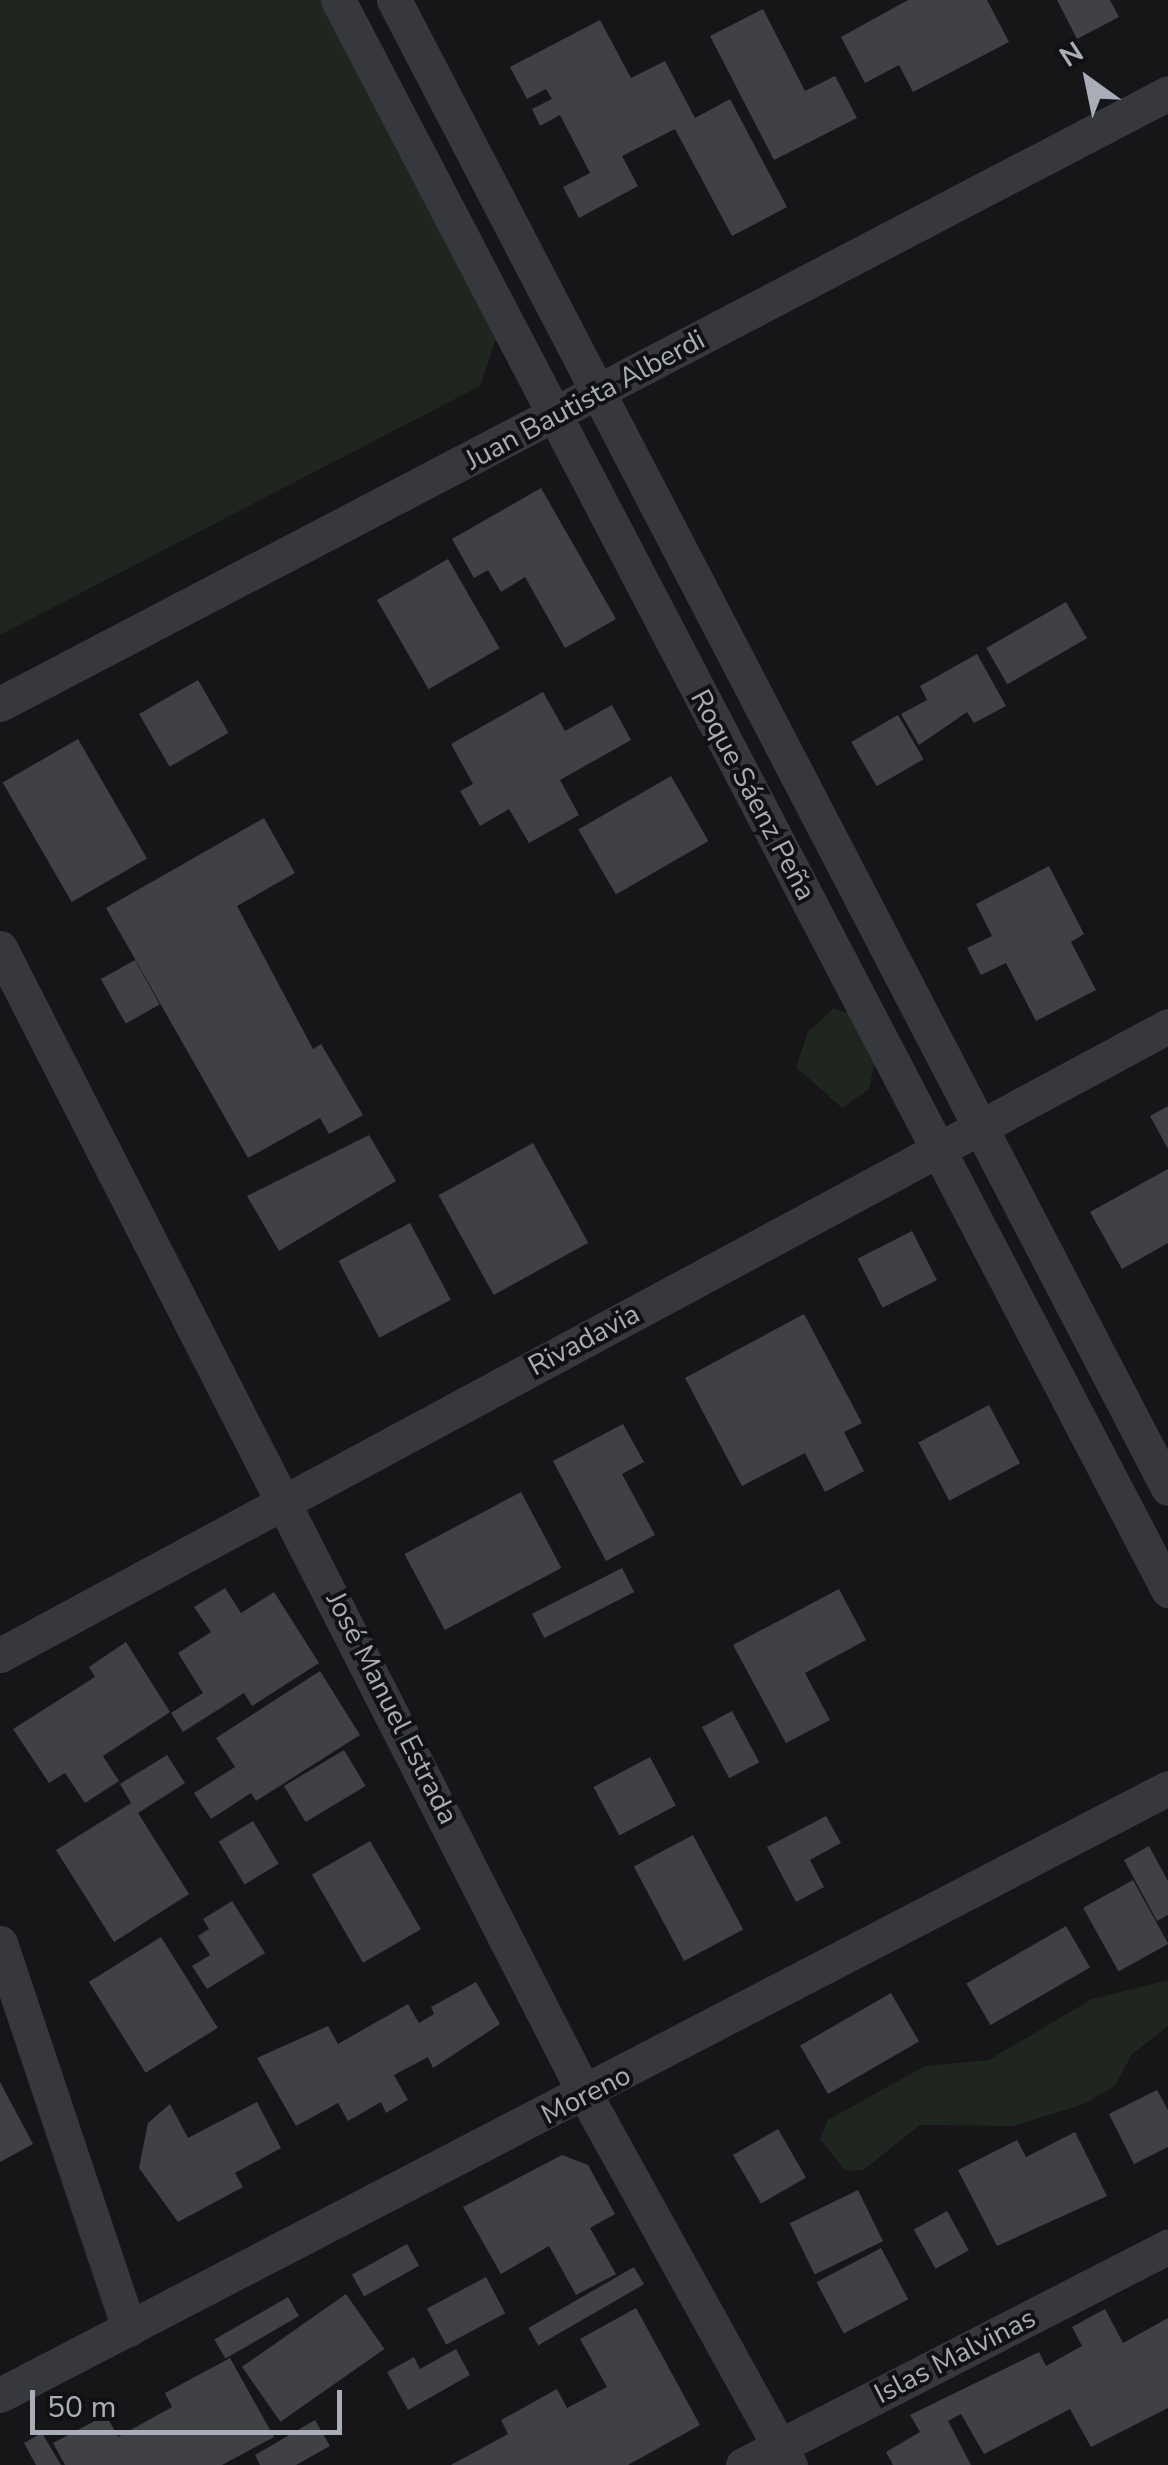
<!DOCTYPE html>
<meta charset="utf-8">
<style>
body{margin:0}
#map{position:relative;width:1168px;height:2465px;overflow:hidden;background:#161618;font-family:"Nunito Sans",sans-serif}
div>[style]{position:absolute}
.green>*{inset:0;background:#1e261f}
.building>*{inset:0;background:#404145;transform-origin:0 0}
.street>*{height:35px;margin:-17.5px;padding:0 17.5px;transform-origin:17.5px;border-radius:17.5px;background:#37383d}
span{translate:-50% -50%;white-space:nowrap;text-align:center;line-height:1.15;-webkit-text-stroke:8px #111113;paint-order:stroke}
.street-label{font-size:28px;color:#a8adb8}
.north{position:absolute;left:1038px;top:30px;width:100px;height:100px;-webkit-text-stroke:8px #111113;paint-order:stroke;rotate:327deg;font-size:28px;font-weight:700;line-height:40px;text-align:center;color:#a8adb8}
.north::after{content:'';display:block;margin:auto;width:35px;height:45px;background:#a8adb8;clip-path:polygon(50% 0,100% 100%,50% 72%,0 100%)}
.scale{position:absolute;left:30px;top:2390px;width:312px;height:45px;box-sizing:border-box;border:5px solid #a8adb8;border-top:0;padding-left:12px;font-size:30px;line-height:35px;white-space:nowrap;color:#a8adb8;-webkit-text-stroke:8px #111113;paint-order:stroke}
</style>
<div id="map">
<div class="green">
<div style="clip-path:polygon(0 0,323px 0,501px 324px,480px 386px,0 635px)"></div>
<div style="clip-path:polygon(834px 1008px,865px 1020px,877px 1052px,869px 1089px,842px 1108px,796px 1067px,808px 1032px)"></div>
<div style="clip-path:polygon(1168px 1980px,1168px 2026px,1132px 2054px,1115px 2086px,1084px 2104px,1014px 2126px,920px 2125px,863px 2170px,846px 2171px,820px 2139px,828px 2120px,925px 2066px,989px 2060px,1092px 1999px)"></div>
</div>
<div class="building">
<div style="clip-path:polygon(908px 0,987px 0,1009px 42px,913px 92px,899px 65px,865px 83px,841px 37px)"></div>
<div style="clip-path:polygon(1057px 0,1110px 0,1119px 17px,1077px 39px)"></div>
<div style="clip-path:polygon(763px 9px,805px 91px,835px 76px,857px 118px,774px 160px,710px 36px)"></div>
<div style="clip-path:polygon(600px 20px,631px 78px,665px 61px,695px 118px,730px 99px,787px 207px,732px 236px,675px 129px,622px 156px,638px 186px,579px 218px,563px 187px,590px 173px,560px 115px,540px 126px,532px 109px,552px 99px,546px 89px,527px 99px,510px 67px)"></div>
<div style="clip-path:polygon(541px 488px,616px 619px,565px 648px,525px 577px,501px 592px,488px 570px,474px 578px,452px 539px)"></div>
<div style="left:448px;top:559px;width:103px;height:82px;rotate:60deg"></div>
<div style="left:1066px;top:602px;width:42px;height:92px;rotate:60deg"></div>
<div style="clip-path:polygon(977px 654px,1006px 706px,974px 723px,967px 712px,919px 745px,901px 714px,927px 700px,920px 686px)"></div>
<div style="left:198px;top:680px;width:61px;height:68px;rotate:60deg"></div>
<div style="clip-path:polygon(543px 692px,565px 731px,612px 705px,631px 740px,560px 780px,579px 815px,529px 843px,509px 809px,480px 826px,460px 791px,473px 784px,451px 744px)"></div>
<div style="left:898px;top:715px;width:51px;height:54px;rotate:60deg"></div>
<div style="left:78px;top:739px;width:138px;height:87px;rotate:60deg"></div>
<div style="left:671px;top:776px;width:75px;height:107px;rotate:60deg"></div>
<div style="clip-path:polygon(264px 818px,295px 873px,237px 906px,313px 1049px,321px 1044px,363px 1115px,329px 1134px,320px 1118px,248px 1158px,106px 908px)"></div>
<div style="clip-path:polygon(1049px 866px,1084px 934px,1071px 942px,1096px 990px,1036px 1021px,1006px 963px,981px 975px,967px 948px,992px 936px,976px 904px)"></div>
<div style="left:135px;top:960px;width:51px;height:39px;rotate:61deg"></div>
<div style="clip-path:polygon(1168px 1106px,1168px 1149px,1150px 1116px)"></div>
<div style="clip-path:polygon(369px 1135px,396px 1181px,279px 1251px,247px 1196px)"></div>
<div style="left:533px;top:1143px;width:114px;height:108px;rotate:61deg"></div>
<div style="clip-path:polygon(1168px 1169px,1168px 1243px,1122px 1269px,1090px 1212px)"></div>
<div style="left:410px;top:1223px;width:87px;height:81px;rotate:62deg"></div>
<div style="left:912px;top:1231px;width:55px;height:61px;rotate:63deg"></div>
<div style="clip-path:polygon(804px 1314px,862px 1423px,844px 1432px,864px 1471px,825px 1492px,805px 1453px,742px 1486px,685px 1378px)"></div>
<div style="left:989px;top:1405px;width:66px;height:80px;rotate:62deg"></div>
<div style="clip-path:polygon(623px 1424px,644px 1462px,622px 1474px,655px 1535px,606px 1561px,553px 1461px)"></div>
<div style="left:521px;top:1492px;width:86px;height:132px;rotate:62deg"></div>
<div style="left:622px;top:1568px;width:27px;height:101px;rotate:63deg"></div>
<div style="clip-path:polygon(225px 1588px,241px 1613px,274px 1592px,319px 1663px,252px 1706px,244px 1693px,183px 1732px,171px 1713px,203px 1693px,178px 1653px,211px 1632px,194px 1607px)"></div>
<div style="clip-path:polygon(839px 1589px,866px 1640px,805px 1673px,830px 1720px,786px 1743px,733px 1645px)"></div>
<div style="clip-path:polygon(126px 1642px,170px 1712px,103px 1756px,119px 1781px,85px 1803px,65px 1773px,49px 1783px,13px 1729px,95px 1677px,89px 1667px)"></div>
<div style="clip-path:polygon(320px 1671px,360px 1735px,256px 1801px,251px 1793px,211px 1819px,194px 1793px,235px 1767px,216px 1738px)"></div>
<div style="left:732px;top:1711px;width:58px;height:34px;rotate:62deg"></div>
<div style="left:344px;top:1750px;width:42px;height:70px;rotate:59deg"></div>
<div style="clip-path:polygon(167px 1755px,185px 1783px,138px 1813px,189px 1894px,114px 1942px,56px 1850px,131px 1803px,120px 1784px)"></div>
<div style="left:650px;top:1757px;width:55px;height:64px;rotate:62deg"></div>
<div style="clip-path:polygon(826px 1816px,841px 1843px,810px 1860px,824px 1887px,796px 1902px,767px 1847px)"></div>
<div style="left:253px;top:1821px;width:50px;height:40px;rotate:59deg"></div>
<div style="left:693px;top:1835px;width:107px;height:67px;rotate:62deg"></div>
<div style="left:370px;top:1841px;width:102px;height:67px;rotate:60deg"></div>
<div style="clip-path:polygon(1149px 1846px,1168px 1881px,1168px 1915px,1157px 1921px,1124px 1860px)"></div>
<div style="left:1133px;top:1880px;width:73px;height:57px;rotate:61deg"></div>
<div style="clip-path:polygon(232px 1901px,265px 1953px,207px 1989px,192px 1966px,210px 1955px,198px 1936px,209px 1929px,203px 1919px)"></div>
<div style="left:1066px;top:1926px;width:48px;height:115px;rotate:60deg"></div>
<div style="left:161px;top:1937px;width:107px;height:85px;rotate:58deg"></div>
<div style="clip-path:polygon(476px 1982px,500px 2024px,433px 2068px,428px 2057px,394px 2075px,408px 2100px,386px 2113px,381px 2102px,348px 2121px,338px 2103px,296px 2126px,257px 2058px,328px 2026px,338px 2044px,408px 2004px,419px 2023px,434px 2014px,431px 2007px)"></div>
<div style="left:891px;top:1993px;width:56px;height:105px;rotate:60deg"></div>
<div style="clip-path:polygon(0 2082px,33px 2144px,0 2162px)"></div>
<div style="clip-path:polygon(1157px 2090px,1168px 2110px,1168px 2147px,1134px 2164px,1109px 2114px)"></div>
<div style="clip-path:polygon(257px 2102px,281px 2148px,235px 2173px,243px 2187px,178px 2222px,139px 2168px,148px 2123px,170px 2104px,188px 2138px)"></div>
<div style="left:778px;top:2129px;width:56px;height:52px;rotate:60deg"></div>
<div style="clip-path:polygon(1075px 2132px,1107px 2196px,997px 2246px,958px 2170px,1017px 2140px,1026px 2157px)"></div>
<div style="clip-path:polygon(562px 2155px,588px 2165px,615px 2214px,590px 2228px,616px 2274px,576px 2295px,549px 2246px,501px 2274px,463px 2207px)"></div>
<div style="left:858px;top:2190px;width:57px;height:76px;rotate:64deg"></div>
<div style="left:947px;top:2211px;width:45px;height:38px;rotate:61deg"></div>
<div style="left:407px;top:2244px;width:25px;height:63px;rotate:61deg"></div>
<div style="left:881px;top:2248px;width:58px;height:73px;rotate:62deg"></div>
<div style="left:634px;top:2267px;width:20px;height:122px;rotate:60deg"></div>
<div style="left:486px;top:2277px;width:41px;height:67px;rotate:62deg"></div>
<div style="left:346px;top:2294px;width:67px;height:127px;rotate:55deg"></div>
<div style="left:288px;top:2297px;width:22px;height:85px;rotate:60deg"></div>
<div style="clip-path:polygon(636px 2308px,700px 2425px,628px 2465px,451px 2465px,508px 2434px,501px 2420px,557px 2389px,567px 2408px,607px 2387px,580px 2339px)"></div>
<div style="clip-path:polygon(1105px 2309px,1123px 2343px,1168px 2318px,1168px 2408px,1091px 2447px,1070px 2409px,984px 2454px,961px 2414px,948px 2421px,971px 2465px,893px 2465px,886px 2452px,920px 2432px,910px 2415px,1039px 2352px,1046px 2366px,1082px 2346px,1072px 2327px)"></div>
<div style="clip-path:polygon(456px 2349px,470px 2375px,408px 2410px,387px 2372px,414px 2357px,420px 2369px)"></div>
<div style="clip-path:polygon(230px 2358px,274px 2437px,222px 2465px,65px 2465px,53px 2443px,106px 2415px,118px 2437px,172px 2407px,165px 2393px)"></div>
<div style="clip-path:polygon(315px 2420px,330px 2446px,296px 2465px,260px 2465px,255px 2455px)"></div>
<div style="clip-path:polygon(42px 2433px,61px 2465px,36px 2465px,24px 2443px)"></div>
</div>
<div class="street">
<div style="left:338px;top:0;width:1794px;rotate:62.43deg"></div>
<div style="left:394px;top:0;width:1677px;rotate:62.52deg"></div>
<div style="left:0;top:704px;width:1318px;rotate:-27.61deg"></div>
<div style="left:0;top:948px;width:1289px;rotate:62.96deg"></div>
<div style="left:586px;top:2096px;width:422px;rotate:61.1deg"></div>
<div style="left:0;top:1655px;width:1327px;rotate:-28.3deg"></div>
<div style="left:0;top:1943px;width:407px;rotate:71.5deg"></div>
<div style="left:0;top:2395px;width:1316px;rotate:-27.46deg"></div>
<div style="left:743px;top:2465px;width:478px;rotate:-27.2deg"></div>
</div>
<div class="street-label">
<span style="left:585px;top:400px;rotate:-28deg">Juan Bautista Alberdi</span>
<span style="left:753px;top:795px;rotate:62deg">Roque Sáenz Peña</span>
<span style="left:584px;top:1340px;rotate:-28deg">Rivadavia</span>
<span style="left:392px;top:1708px;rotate:63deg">José Manuel Estrada</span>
<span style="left:586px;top:2095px;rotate:-27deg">Moreno</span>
<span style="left:955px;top:2356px;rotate:-27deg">Islas Malvinas</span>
</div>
<div class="north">N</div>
<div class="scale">50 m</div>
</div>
